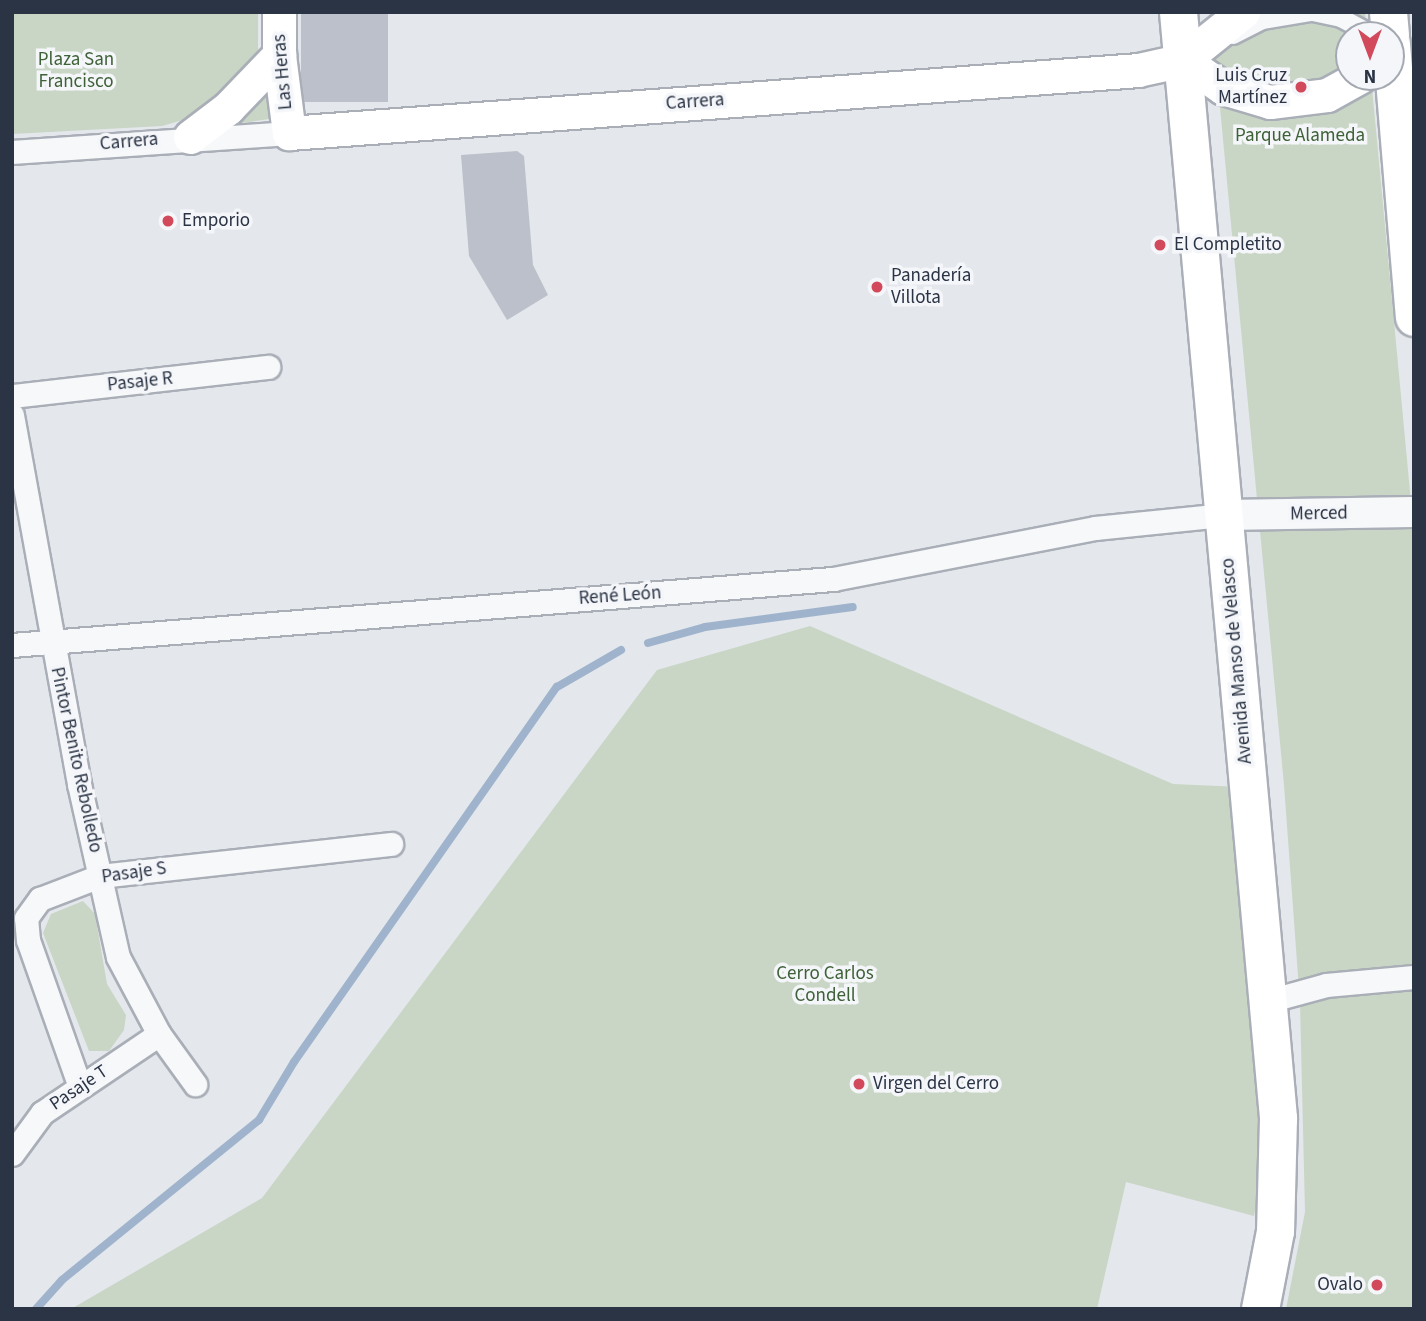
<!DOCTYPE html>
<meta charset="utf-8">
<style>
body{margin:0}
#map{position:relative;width:1426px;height:1321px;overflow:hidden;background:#e4e7ec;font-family:"Source Sans 3",sans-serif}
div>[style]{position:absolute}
.green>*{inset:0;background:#c9d6c5}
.stream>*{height:8px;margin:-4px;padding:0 4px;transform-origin:4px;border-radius:4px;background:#9fb4cc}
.building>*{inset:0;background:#bbc0ca;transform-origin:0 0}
.roads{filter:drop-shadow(2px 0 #a9aeb7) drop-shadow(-2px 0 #a9aeb7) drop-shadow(0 2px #a9aeb7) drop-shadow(0 -2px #a9aeb7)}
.pedestrian>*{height:18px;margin:-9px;padding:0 9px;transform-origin:9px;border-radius:9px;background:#f7f8fa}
.minor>*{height:23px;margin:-11.5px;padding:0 11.5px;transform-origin:11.5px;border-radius:11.5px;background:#f7f8fa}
.tertiary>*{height:30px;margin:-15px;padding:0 15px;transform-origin:15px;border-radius:15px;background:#f7f8fa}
.secondary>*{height:33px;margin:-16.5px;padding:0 16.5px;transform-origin:16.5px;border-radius:16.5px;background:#fff}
.primary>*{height:37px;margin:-18.5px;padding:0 18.5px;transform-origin:18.5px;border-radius:18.5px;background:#fff}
.dots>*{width:19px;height:19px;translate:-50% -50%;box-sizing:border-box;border:4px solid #f4f6f9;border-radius:50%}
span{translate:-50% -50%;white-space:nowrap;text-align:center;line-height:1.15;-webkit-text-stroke:7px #f4f6f9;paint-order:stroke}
.park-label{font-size:19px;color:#3f6138}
.street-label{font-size:19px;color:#2b3445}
.poi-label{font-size:19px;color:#2b3445}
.right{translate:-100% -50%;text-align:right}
.left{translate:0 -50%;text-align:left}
.frame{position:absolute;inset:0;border:14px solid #2b3445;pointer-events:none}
.north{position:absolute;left:1335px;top:21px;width:70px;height:70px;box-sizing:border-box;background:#f4f6f9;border:2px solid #a4a8b1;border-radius:50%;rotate:180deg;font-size:19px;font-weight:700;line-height:28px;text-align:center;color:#2b3445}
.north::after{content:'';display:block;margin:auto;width:24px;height:32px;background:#d1495b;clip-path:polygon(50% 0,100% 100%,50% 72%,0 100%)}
</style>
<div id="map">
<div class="green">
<div style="clip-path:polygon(12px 12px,258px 12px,258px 56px,244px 80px,186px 119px,162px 126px,12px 134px)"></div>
<div style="clip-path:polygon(1211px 12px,1365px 12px,1367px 35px,1349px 35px,1349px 77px,1371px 77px,1414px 534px,1414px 1309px,1286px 1309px,1305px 1212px,1300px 1003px,1284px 785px)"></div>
<div style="clip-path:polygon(267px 91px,269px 119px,236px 124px)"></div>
<div style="clip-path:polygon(810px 626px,1173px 784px,1241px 787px,1266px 1156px,1254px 1216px,1126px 1182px,1097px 1309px,71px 1309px,262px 1198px,657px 670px)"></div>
<div style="clip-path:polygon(83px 901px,95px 914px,107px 984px,126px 1015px,124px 1030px,109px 1051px,89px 1051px,43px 933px,51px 914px)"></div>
</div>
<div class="stream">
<div style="left:648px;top:643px;width:59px;rotate:-15.7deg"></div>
<div style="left:705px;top:627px;width:149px;rotate:-7.7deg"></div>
<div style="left:36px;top:1309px;width:39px;rotate:-48deg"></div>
<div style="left:62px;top:1280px;width:254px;rotate:-39.1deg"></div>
<div style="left:259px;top:1120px;width:68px;rotate:-58.9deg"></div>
<div style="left:294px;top:1062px;width:458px;rotate:-55deg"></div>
<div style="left:557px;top:687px;width:74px;rotate:-30deg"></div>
</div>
<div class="building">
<div style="left:301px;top:12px;width:87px;height:90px"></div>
<div style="clip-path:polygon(517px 151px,524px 156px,533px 265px,548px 295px,507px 320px,469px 256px,461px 155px)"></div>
</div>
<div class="roads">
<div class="pedestrian">
<div style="left:1313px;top:12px;width:29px;rotate:12deg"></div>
<div style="left:1341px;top:18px;width:36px;rotate:28deg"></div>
<div style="left:1233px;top:35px;width:33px;rotate:-27deg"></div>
<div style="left:1262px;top:20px;width:50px;rotate:-9.3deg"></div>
</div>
<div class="minor">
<div style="left:12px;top:152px;width:278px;rotate:-3.9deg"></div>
<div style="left:12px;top:396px;width:258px;rotate:-6.5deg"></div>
<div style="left:12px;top:415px;width:375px;rotate:79.7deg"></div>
<div style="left:79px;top:784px;width:177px;rotate:77.3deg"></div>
<div style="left:118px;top:957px;width:87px;rotate:62deg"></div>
<div style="left:159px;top:1034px;width:62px;rotate:54.2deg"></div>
<div style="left:12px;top:645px;width:824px;rotate:-4.6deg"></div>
<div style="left:833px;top:579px;width:267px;rotate:-11deg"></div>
<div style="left:1095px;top:528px;width:130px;rotate:-5.8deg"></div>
<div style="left:1268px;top:1001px;width:60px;rotate:-15.4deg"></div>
<div style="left:1326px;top:985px;width:88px;rotate:-5.2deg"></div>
<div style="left:80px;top:1087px;width:156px;rotate:-109.5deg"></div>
<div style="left:28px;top:940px;width:22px;rotate:-95deg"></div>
<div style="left:26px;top:918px;width:24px;rotate:-54deg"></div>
<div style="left:40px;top:899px;width:64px;rotate:-21deg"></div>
<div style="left:100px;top:876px;width:293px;rotate:-6.3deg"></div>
<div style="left:12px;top:1154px;width:51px;rotate:-53.8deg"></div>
<div style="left:42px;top:1113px;width:141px;rotate:-34deg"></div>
</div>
<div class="tertiary">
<div style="left:1224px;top:515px;width:190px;rotate:-0.9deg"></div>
</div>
<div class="secondary">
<div style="left:279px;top:12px;width:43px;rotate:90deg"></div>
<div style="left:279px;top:55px;width:79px;rotate:82.7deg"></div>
<div style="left:289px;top:133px;width:851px;rotate:-4.24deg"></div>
<div style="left:1138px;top:70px;width:46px;rotate:-12.5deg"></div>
<div style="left:1183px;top:60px;width:49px;rotate:35deg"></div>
<div style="left:1223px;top:88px;width:49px;rotate:16.6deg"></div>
<div style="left:1270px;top:102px;width:57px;rotate:-7deg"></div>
<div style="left:1327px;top:95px;width:38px;rotate:-29deg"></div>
<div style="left:1183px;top:60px;width:77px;rotate:-38.7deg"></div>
<div style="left:190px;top:137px;width:48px;rotate:-37.3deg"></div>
<div style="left:228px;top:108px;width:74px;rotate:-46.1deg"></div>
</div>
<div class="primary">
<div style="left:1178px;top:12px;width:1111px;rotate:84.83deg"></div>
<div style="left:1278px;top:1118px;width:113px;rotate:91.5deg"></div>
<div style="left:1275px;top:1231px;width:79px;rotate:100.9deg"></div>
<div style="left:1388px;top:12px;width:23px;rotate:85deg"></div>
<div style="left:1391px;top:44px;width:274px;rotate:85.2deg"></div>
</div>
</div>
<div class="dots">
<div style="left:1301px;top:87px;background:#d1495b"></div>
<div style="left:168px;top:221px;background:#d1495b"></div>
<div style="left:1160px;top:245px;background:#d1495b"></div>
<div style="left:877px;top:287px;background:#d1495b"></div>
<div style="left:859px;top:1084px;background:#d1495b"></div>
<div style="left:1377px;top:1285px;background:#d1495b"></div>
</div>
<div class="park-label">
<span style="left:76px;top:71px">Plaza San<br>Francisco</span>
<span style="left:1300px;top:136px">Parque Alameda</span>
<span style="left:825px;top:985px">Cerro Carlos<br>Condell</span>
</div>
<div class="street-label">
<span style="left:283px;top:72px;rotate:-95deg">Las Heras</span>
<span style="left:695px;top:102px;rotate:-4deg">Carrera</span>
<span style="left:129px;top:142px;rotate:-5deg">Carrera</span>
<span style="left:140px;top:382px;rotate:-6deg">Pasaje R</span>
<span style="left:1319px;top:514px;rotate:-1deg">Merced</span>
<span style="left:620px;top:596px;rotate:-4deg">René León</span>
<span style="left:1237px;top:661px;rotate:-95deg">Avenida Manso de Velasco</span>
<span style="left:76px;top:760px;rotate:78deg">Pintor Benito Rebolledo</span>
<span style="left:134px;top:873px;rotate:-8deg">Pasaje S</span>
<span style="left:79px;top:1088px;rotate:-34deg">Pasaje T</span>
</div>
<div class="poi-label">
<span class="right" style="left:1287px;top:87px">Luis Cruz<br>Martínez</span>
<span class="left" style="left:182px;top:221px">Emporio</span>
<span class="left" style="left:1174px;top:245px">El Completito</span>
<span class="left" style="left:891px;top:287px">Panadería<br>Villota</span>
<span class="left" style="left:873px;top:1084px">Virgen del Cerro</span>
<span class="right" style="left:1363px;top:1285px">Ovalo</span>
</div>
<div class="frame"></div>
<div class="north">N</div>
</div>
